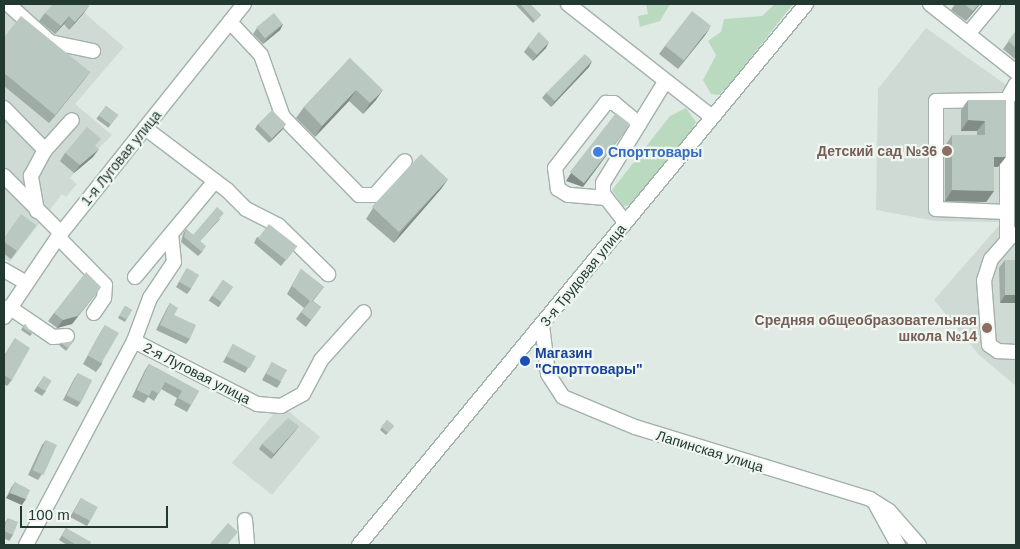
<!DOCTYPE html>
<meta charset="utf-8">
<style>
body{margin:0}
#map{position:relative;width:1020px;height:549px;overflow:hidden;background:#e0eae5;font-family:Arial,sans-serif}
div>[style]{position:absolute}
.built>*{inset:0;background:#cfdad4}
.green>*{inset:0;background:#badac0}
.roads{filter:drop-shadow(1px 0 #a3b1ab) drop-shadow(-1px 0 #a3b1ab) drop-shadow(0 1px #a3b1ab) drop-shadow(0 -1px #a3b1ab)}
.minor>*{height:14px;margin:-7px;padding:0 7px;transform-origin:7px;border-radius:7px;background:#fff}
.wall>*{inset:0;background:#9faca5;transform-origin:0 0}
.shaded-wall>*{inset:0;background:#828c86}
.building>*{inset:0;background:#b9c8c0;transform-origin:0 0}
.dots>*{width:14px;height:14px;translate:-50% -50%;box-sizing:border-box;border:2px solid #f0f7f3;border-radius:50%}
span{translate:-50% -50%;white-space:nowrap;text-align:center;line-height:1.15;-webkit-text-stroke:4.5px #f0f7f3;paint-order:stroke}
.education-label{font-size:14px;color:#785e54;font-weight:700}
.right{translate:-100% -50%;text-align:right}
.shop-label{font-size:14px;color:#366cbe;font-weight:700}
.left{translate:0 -50%;text-align:left}
.street-label{font-size:14px;color:#223931}
.transit-label{font-size:14px;color:#164399;font-weight:700}
.frame{position:absolute;inset:0;border:5px solid #223931;pointer-events:none}
.scale{position:absolute;left:20px;top:506px;width:148px;height:22px;box-sizing:border-box;border:2px solid #223931;border-top:0;padding-left:6px;font-size:15px;line-height:18px;white-space:nowrap;color:#223931;-webkit-text-stroke:4px #f0f7f3;paint-order:stroke}
</style>
<div id="map">
<div class="built">
<div style="clip-path:polygon(4px 4px,74px 4px,124px 47px,75px 104px,112px 135px,74px 173px,70px 178px,77px 184px,66px 197px,62px 194px,10px 262px,4px 259px)"></div>
<div style="clip-path:polygon(926px 28px,1016px 92px,1016px 386px,979px 355px,934px 300px,1002px 222px,936px 221px,876px 210px,878px 89px)"></div>
<div style="clip-path:polygon(277px 410px,287px 410px,320px 437px,272px 495px,232px 463px)"></div>
</div>
<div class="green">
<div style="clip-path:polygon(646px 4px,670px 4px,660px 21px,640px 27px,638px 16px,648px 14px)"></div>
<div style="clip-path:polygon(775px 4px,793px 4px,733px 80px,719px 95px,711px 94px,703px 80px,716px 55px,708px 41px,721px 32px,724px 19px,762px 16px)"></div>
<div style="clip-path:polygon(686px 108px,696px 122px,691px 131px,632px 205px,623px 206px,612px 190px,670px 116px)"></div>
</div>
<div class="roads">
<div class="minor">
<div style="left:8px;top:4px;width:57px;rotate:42.1deg"></div>
<div style="left:50px;top:42px;width:44px;rotate:11.8deg"></div>
<div style="left:568px;top:4px;width:183px;rotate:38.1deg"></div>
<div style="left:930px;top:4px;width:110px;rotate:38.3deg"></div>
<div style="left:230px;top:22px;width:45px;rotate:46.8deg"></div>
<div style="left:261px;top:55px;width:66px;rotate:70.5deg"></div>
<div style="left:283px;top:117px;width:109px;rotate:45.7deg"></div>
<div style="left:359px;top:195px;width:16px"></div>
<div style="left:375px;top:195px;width:45px;rotate:-48.6deg"></div>
<div style="left:968px;top:34px;width:39px;rotate:-50deg"></div>
<div style="left:1007px;top:100px;width:18px;rotate:-61deg"></div>
<div style="left:4px;top:108px;width:59px;rotate:45.7deg"></div>
<div style="left:145px;top:128px;width:103px;rotate:37.1deg"></div>
<div style="left:227px;top:190px;width:27px;rotate:45deg"></div>
<div style="left:246px;top:209px;width:37px;rotate:27deg"></div>
<div style="left:279px;top:226px;width:69px;rotate:44.4deg"></div>
<div style="left:4px;top:176px;width:81px;rotate:45deg"></div>
<div style="left:606px;top:198px;width:38px;rotate:-175deg"></div>
<div style="left:568px;top:195px;width:12px;rotate:-149deg"></div>
<div style="left:558px;top:189px;width:21px;rotate:-98deg"></div>
<div style="left:555px;top:168px;width:83px;rotate:-51.9deg"></div>
<div style="left:606px;top:103px;width:8px"></div>
<div style="left:614px;top:103px;width:33px;rotate:40deg"></div>
<div style="left:37px;top:211px;width:36px;rotate:-100deg"></div>
<div style="left:31px;top:176px;width:30px;rotate:-62deg"></div>
<div style="left:45px;top:150px;width:40px;rotate:-48deg"></div>
<div style="left:1007px;top:212px;width:112px;rotate:-90deg"></div>
<div style="left:1007px;top:100px;width:71px;rotate:179.2deg"></div>
<div style="left:936px;top:101px;width:108px;rotate:90deg"></div>
<div style="left:936px;top:209px;width:71px;rotate:2.4deg"></div>
<div style="left:1007px;top:212px;width:26px;rotate:90deg"></div>
<div style="left:625px;top:222px;width:36px;rotate:-128deg"></div>
<div style="left:603px;top:194px;width:11px;rotate:-90deg"></div>
<div style="left:603px;top:183px;width:119px;rotate:-58.5deg"></div>
<div style="left:1013px;top:234px;width:33px;rotate:131deg"></div>
<div style="left:991px;top:259px;width:22px;rotate:108deg"></div>
<div style="left:984px;top:280px;width:65px;rotate:85.6deg"></div>
<div style="left:989px;top:345px;width:11px;rotate:34deg"></div>
<div style="left:998px;top:351px;width:18px;rotate:3deg"></div>
<div style="left:58px;top:237px;width:67px;rotate:45.6deg"></div>
<div style="left:105px;top:285px;width:13px;rotate:94deg"></div>
<div style="left:104px;top:298px;width:18px;rotate:124deg"></div>
<div style="left:4px;top:270px;width:24px;rotate:30deg"></div>
<div style="left:135px;top:277px;width:125px;rotate:-50.2deg"></div>
<div style="left:9px;top:307px;width:53px;rotate:34.3deg"></div>
<div style="left:53px;top:337px;width:14px;rotate:-4deg"></div>
<div style="left:4px;top:317px;width:97px;rotate:-56deg"></div>
<div style="left:58px;top:237px;width:298px;rotate:-51.4deg"></div>
<div style="left:542px;top:325px;width:49px;rotate:83deg"></div>
<div style="left:548px;top:374px;width:27px;rotate:57deg"></div>
<div style="left:563px;top:397px;width:78px;rotate:22.6deg"></div>
<div style="left:635px;top:427px;width:246px;rotate:17deg"></div>
<div style="left:870px;top:499px;width:22px;rotate:32deg"></div>
<div style="left:889px;top:511px;width:45px;rotate:48.6deg"></div>
<div style="left:134px;top:341px;width:138px;rotate:27.1deg"></div>
<div style="left:257px;top:404px;width:24px;rotate:5deg"></div>
<div style="left:281px;top:406px;width:25px;rotate:-29deg"></div>
<div style="left:303px;top:394px;width:38px;rotate:-62deg"></div>
<div style="left:321px;top:360px;width:64px;rotate:-48.1deg"></div>
<div style="left:876px;top:505px;width:46px;rotate:61.2deg"></div>
<div style="left:245px;top:520px;width:25px;rotate:85deg"></div>
<div style="left:26px;top:545px;width:231px;rotate:-62.1deg"></div>
<div style="left:134px;top:341px;width:46px;rotate:-69.6deg"></div>
<div style="left:150px;top:298px;width:43px;rotate:-56.3deg"></div>
<div style="left:174px;top:262px;width:27px;rotate:-96deg"></div>
<div style="left:359px;top:545px;width:702px;rotate:-50.43deg"></div>
</div>
</div>
<div class="wall">
<div style="clip-path:polygon(515px 4px,530px 4px,541px 15px,533px 23px)"></div>
<div style="clip-path:polygon(955px 4px,980px 4px,966px 21px,951px 10px)"></div>
<div style="clip-path:polygon(89px 6px,83px 14px,69px 30px,64px 24px,55px 34px,39px 21px,45px 13px)"></div>
<div style="clip-path:polygon(283px 24px,280px 30px,263px 44px,253px 34px,257px 28px)"></div>
<div style="clip-path:polygon(1016px 31px,1016px 60px,1003px 49px)"></div>
<div style="clip-path:polygon(539px 32px,546px 48px,533px 61px,524px 52px)"></div>
<div style="clip-path:polygon(706px 34px,678px 69px,659px 54px,665px 46px)"></div>
<div style="clip-path:polygon(4px 37px,90px 72px,49px 123px,4px 86px)"></div>
<div style="clip-path:polygon(350px 58px,376px 100px,363px 114px,349px 101px,315px 137px,296px 118px,304px 107px)"></div>
<div style="clip-path:polygon(592px 61px,589px 67px,551px 107px,542px 98px,546px 93px)"></div>
<div style="clip-path:polygon(968px 100px,1006px 100px,998px 167px,994px 167px,994px 191px,986px 202px,945px 201px,945px 146px,952px 135px,977px 135px,977px 131px,961px 131px,961px 110px)"></div>
<div style="left:106px;top:106px;width:15px;height:16px;rotate:37deg"></div>
<div style="clip-path:polygon(258px 124px,282px 130px,269px 143px,255px 129px)"></div>
<div style="clip-path:polygon(95px 147px,93px 157px,74px 173px,60px 161px,65px 153px)"></div>
<div style="clip-path:polygon(448px 179px,441px 189px,394px 243px,366px 219px,373px 208px)"></div>
<div style="clip-path:polygon(221px 218px,200px 241px,203px 251px,198px 256px,181px 242px,183px 234px,186px 229px,193px 235px)"></div>
<div style="clip-path:polygon(36px 225px,11px 259px,4px 254px,4px 238px)"></div>
<div style="clip-path:polygon(257px 237px,297px 246px,281px 266px,254px 243px)"></div>
<div style="clip-path:polygon(1005px 260px,1016px 303px,1000px 303px,999px 268px)"></div>
<div style="clip-path:polygon(187px 268px,191px 289px,187px 294px,176px 287px)"></div>
<div style="clip-path:polygon(301px 269px,324px 287px,313px 301px,321px 307px,306px 327px,296px 319px,304px 308px,287px 294px)"></div>
<div style="left:223px;top:280px;width:12px;height:25px;rotate:35deg"></div>
<div style="clip-path:polygon(101px 287px,72px 324px,57px 328px,48px 321px,54px 313px)"></div>
<div style="clip-path:polygon(170px 303px,174px 315px,190px 339px,186px 344px,156px 330px,167px 308px)"></div>
<div style="left:125px;top:306px;width:8px;height:14px;rotate:30deg"></div>
<div style="clip-path:polygon(25px 324px,32px 334px,30px 336px,21px 330px)"></div>
<div style="clip-path:polygon(105px 325px,102px 364px,96px 372px,83px 364px,100px 333px)"></div>
<div style="clip-path:polygon(15px 338px,12px 380px,7px 386px,4px 384px,4px 356px)"></div>
<div style="clip-path:polygon(61px 343px,72px 343px,66px 351px,59px 345px)"></div>
<div style="clip-path:polygon(233px 344px,248px 368px,245px 373px,223px 362px)"></div>
<div style="clip-path:polygon(272px 362px,281px 382px,277px 388px,262px 380px)"></div>
<div style="clip-path:polygon(149px 364px,199px 391px,187px 412px,174px 405px,177px 398px,161px 389px,154px 401px,148px 397px,144px 403px,132px 397px,145px 370px)"></div>
<div style="clip-path:polygon(78px 373px,81px 402px,77px 407px,63px 400px,74px 379px)"></div>
<div style="clip-path:polygon(44px 376px,46px 391px,42px 396px,34px 391px)"></div>
<div style="clip-path:polygon(387px 420px,394px 426px,386px 435px,380px 430px)"></div>
<div style="clip-path:polygon(299px 426px,271px 459px,259px 449px,262px 444px)"></div>
<div style="clip-path:polygon(46px 440px,42px 474px,38px 480px,28px 475px,42px 445px)"></div>
<div style="clip-path:polygon(15px 482px,22px 505px,6px 498px,11px 488px)"></div>
<div style="clip-path:polygon(81px 498px,90px 521px,87px 526px,70px 517px)"></div>
<div style="clip-path:polygon(8px 518px,13px 535px,9px 541px,4px 538px,4px 524px)"></div>
<div style="clip-path:polygon(66px 528px,90px 545px,67px 545px,59px 540px)"></div>
</div>
<div class="shaded-wall">
<div style="clip-path:polygon(979px 4px,980px 4px,966px 21px,973px 11px)"></div>
<div style="clip-path:polygon(89px 6px,83px 14px,69px 30px,75px 22px)"></div>
<div style="clip-path:polygon(69px 16px,64px 24px,55px 34px,61px 26px)"></div>
<div style="clip-path:polygon(283px 24px,280px 30px,263px 44px,267px 39px)"></div>
<div style="clip-path:polygon(711px 26px,706px 34px,678px 69px,684px 61px)"></div>
<div style="clip-path:polygon(549px 42px,546px 48px,533px 61px,537px 55px)"></div>
<div style="clip-path:polygon(592px 61px,589px 67px,551px 107px,555px 101px)"></div>
<div style="clip-path:polygon(90px 72px,84px 80px,49px 123px,55px 115px)"></div>
<div style="clip-path:polygon(356px 90px,349px 101px,315px 137px,322px 126px)"></div>
<div style="clip-path:polygon(383px 90px,376px 100px,363px 114px,370px 103px)"></div>
<div style="clip-path:polygon(968px 120px,985px 121px,977px 131px,961px 131px)"></div>
<div style="clip-path:polygon(286px 124px,282px 130px,269px 143px,273px 138px)"></div>
<div style="clip-path:polygon(630px 124px,583px 187px,566px 181px,571px 173px)"></div>
<div style="clip-path:polygon(99px 149px,93px 157px,74px 173px,80px 165px)"></div>
<div style="clip-path:polygon(994px 157px,1006px 157px,998px 167px,986px 167px)"></div>
<div style="clip-path:polygon(448px 179px,441px 189px,394px 243px,401px 232px)"></div>
<div style="clip-path:polygon(952px 190px,994px 191px,986px 202px,945px 201px)"></div>
<div style="clip-path:polygon(101px 287px,72px 324px,57px 328px,63px 320px)"></div>
<div style="clip-path:polygon(1005px 295px,1016px 295px,1016px 303px,1000px 303px)"></div>
<div style="clip-path:polygon(299px 426px,295px 431px,271px 459px,274px 454px)"></div>
<div style="clip-path:polygon(10px 493px,26px 499px,22px 505px,6px 498px)"></div>
</div>
<div class="building">
<div style="clip-path:polygon(53px 4px,87px 4px,89px 6px,75px 22px,69px 16px,61px 26px,45px 13px)"></div>
<div style="clip-path:polygon(520px 4px,530px 4px,541px 15px,535px 21px)"></div>
<div style="clip-path:polygon(964px 4px,979px 4px,973px 11px)"></div>
<div style="left:692px;top:11px;width:24px;height:44px;rotate:38deg"></div>
<div style="left:274px;top:13px;width:14px;height:23px;rotate:51deg"></div>
<div style="clip-path:polygon(21px 16px,90px 72px,55px 115px,4px 73px,4px 37px)"></div>
<div style="clip-path:polygon(1016px 31px,1016px 48px,1008px 41px)"></div>
<div style="clip-path:polygon(539px 32px,549px 42px,537px 55px,528px 46px)"></div>
<div style="clip-path:polygon(585px 54px,592px 61px,555px 101px,546px 93px)"></div>
<div style="clip-path:polygon(350px 58px,383px 90px,370px 103px,356px 90px,322px 126px,304px 107px)"></div>
<div style="clip-path:polygon(968px 100px,1006px 100px,1006px 157px,994px 157px,994px 191px,952px 190px,952px 135px,985px 135px,985px 121px,968px 120px)"></div>
<div style="left:106px;top:106px;width:15px;height:12px;rotate:37deg"></div>
<div style="left:272px;top:110px;width:20px;height:20px;rotate:45deg"></div>
<div style="left:616px;top:113px;width:18px;height:75px;rotate:38deg"></div>
<div style="clip-path:polygon(87px 127px,101px 139px,95px 146px,99px 149px,80px 165px,65px 153px)"></div>
<div style="left:421px;top:154px;width:37px;height:72px;rotate:43deg"></div>
<div style="clip-path:polygon(217px 207px,224px 213px,200px 241px,206px 246px,202px 252px,184px 237px,186px 229px,193px 235px)"></div>
<div style="clip-path:polygon(21px 214px,36px 225px,17px 251px,4px 242px,4px 238px)"></div>
<div style="left:269px;top:224px;width:36px;height:18px;rotate:38deg"></div>
<div style="left:1005px;top:260px;width:11px;height:35px"></div>
<div style="left:187px;top:268px;width:14px;height:16px;rotate:30deg"></div>
<div style="clip-path:polygon(301px 269px,324px 287px,312px 301px,321px 307px,311px 320px,301px 312px,310px 301px,292px 286px)"></div>
<div style="clip-path:polygon(86px 272px,101px 287px,78px 316px,63px 320px,54px 313px)"></div>
<div style="left:223px;top:280px;width:12px;height:19px;rotate:35deg"></div>
<div style="clip-path:polygon(170px 303px,178px 308px,174px 315px,196px 325px,190px 339px,160px 325px)"></div>
<div style="left:125px;top:306px;width:8px;height:11px;rotate:30deg"></div>
<div style="clip-path:polygon(25px 324px,32px 334px,23px 328px)"></div>
<div style="left:105px;top:325px;width:16px;height:35px;rotate:30deg"></div>
<div style="clip-path:polygon(15px 338px,30px 348px,12px 380px,4px 375px,4px 376px,4px 357px)"></div>
<div style="clip-path:polygon(74px 341px,68px 348px,61px 343px)"></div>
<div style="left:233px;top:344px;width:26px;height:14px;rotate:28deg"></div>
<div style="left:272px;top:362px;width:17px;height:13px;rotate:28deg"></div>
<div style="clip-path:polygon(149px 364px,199px 391px,191px 405px,178px 398px,182px 391px,165px 382px,159px 394px,152px 390px,149px 396px,137px 390px)"></div>
<div style="left:78px;top:373px;width:16px;height:25px;rotate:27deg"></div>
<div style="left:44px;top:376px;width:9px;height:12px;rotate:32deg"></div>
<div style="clip-path:polygon(288px 418px,299px 426px,274px 454px,262px 444px)"></div>
<div style="left:387px;top:420px;width:9px;height:9px;rotate:41deg"></div>
<div style="left:46px;top:440px;width:12px;height:33px;rotate:24deg"></div>
<div style="clip-path:polygon(15px 482px,30px 490px,26px 499px,10px 493px)"></div>
<div style="left:81px;top:498px;width:19px;height:16px;rotate:28deg"></div>
<div style="clip-path:polygon(8px 518px,18px 522px,13px 535px,4px 531px,4px 527px)"></div>
<div style="clip-path:polygon(228px 523px,238px 532px,227px 545px,209px 545px)"></div>
<div style="clip-path:polygon(66px 528px,91px 542px,90px 545px,76px 545px,62px 536px)"></div>
</div>
<div class="dots">
<div style="left:947px;top:151px;background:#8d6e63"></div>
<div style="left:598px;top:152px;background:#3f7fe0"></div>
<div style="left:987px;top:328px;background:#8d6e63"></div>
<div style="left:525px;top:361px;background:#1a4fb4"></div>
</div>
<div class="education-label">
<span class="right" style="left:937px;top:151px">Детский сад №36</span>
<span class="right" style="left:977px;top:328px">Средняя общеобразовательная<br>школа №14</span>
</div>
<div class="shop-label">
<span class="left" style="left:608px;top:152px">Спорттовары</span>
</div>
<div class="street-label">
<span style="left:121px;top:158px;rotate:-51deg">1-я Луговая улица</span>
<span style="left:583px;top:275px;rotate:-51deg">3-я Трудовая улица</span>
<span style="left:197px;top:373px;rotate:27deg">2-я Луговая улица</span>
<span style="left:710px;top:451px;rotate:17deg">Лапинская улица</span>
</div>
<div class="transit-label">
<span class="left" style="left:535px;top:361px">Магазин<br>"Спорттовары"</span>
</div>
<div class="frame"></div>
<div class="scale">100 m</div>
</div>
